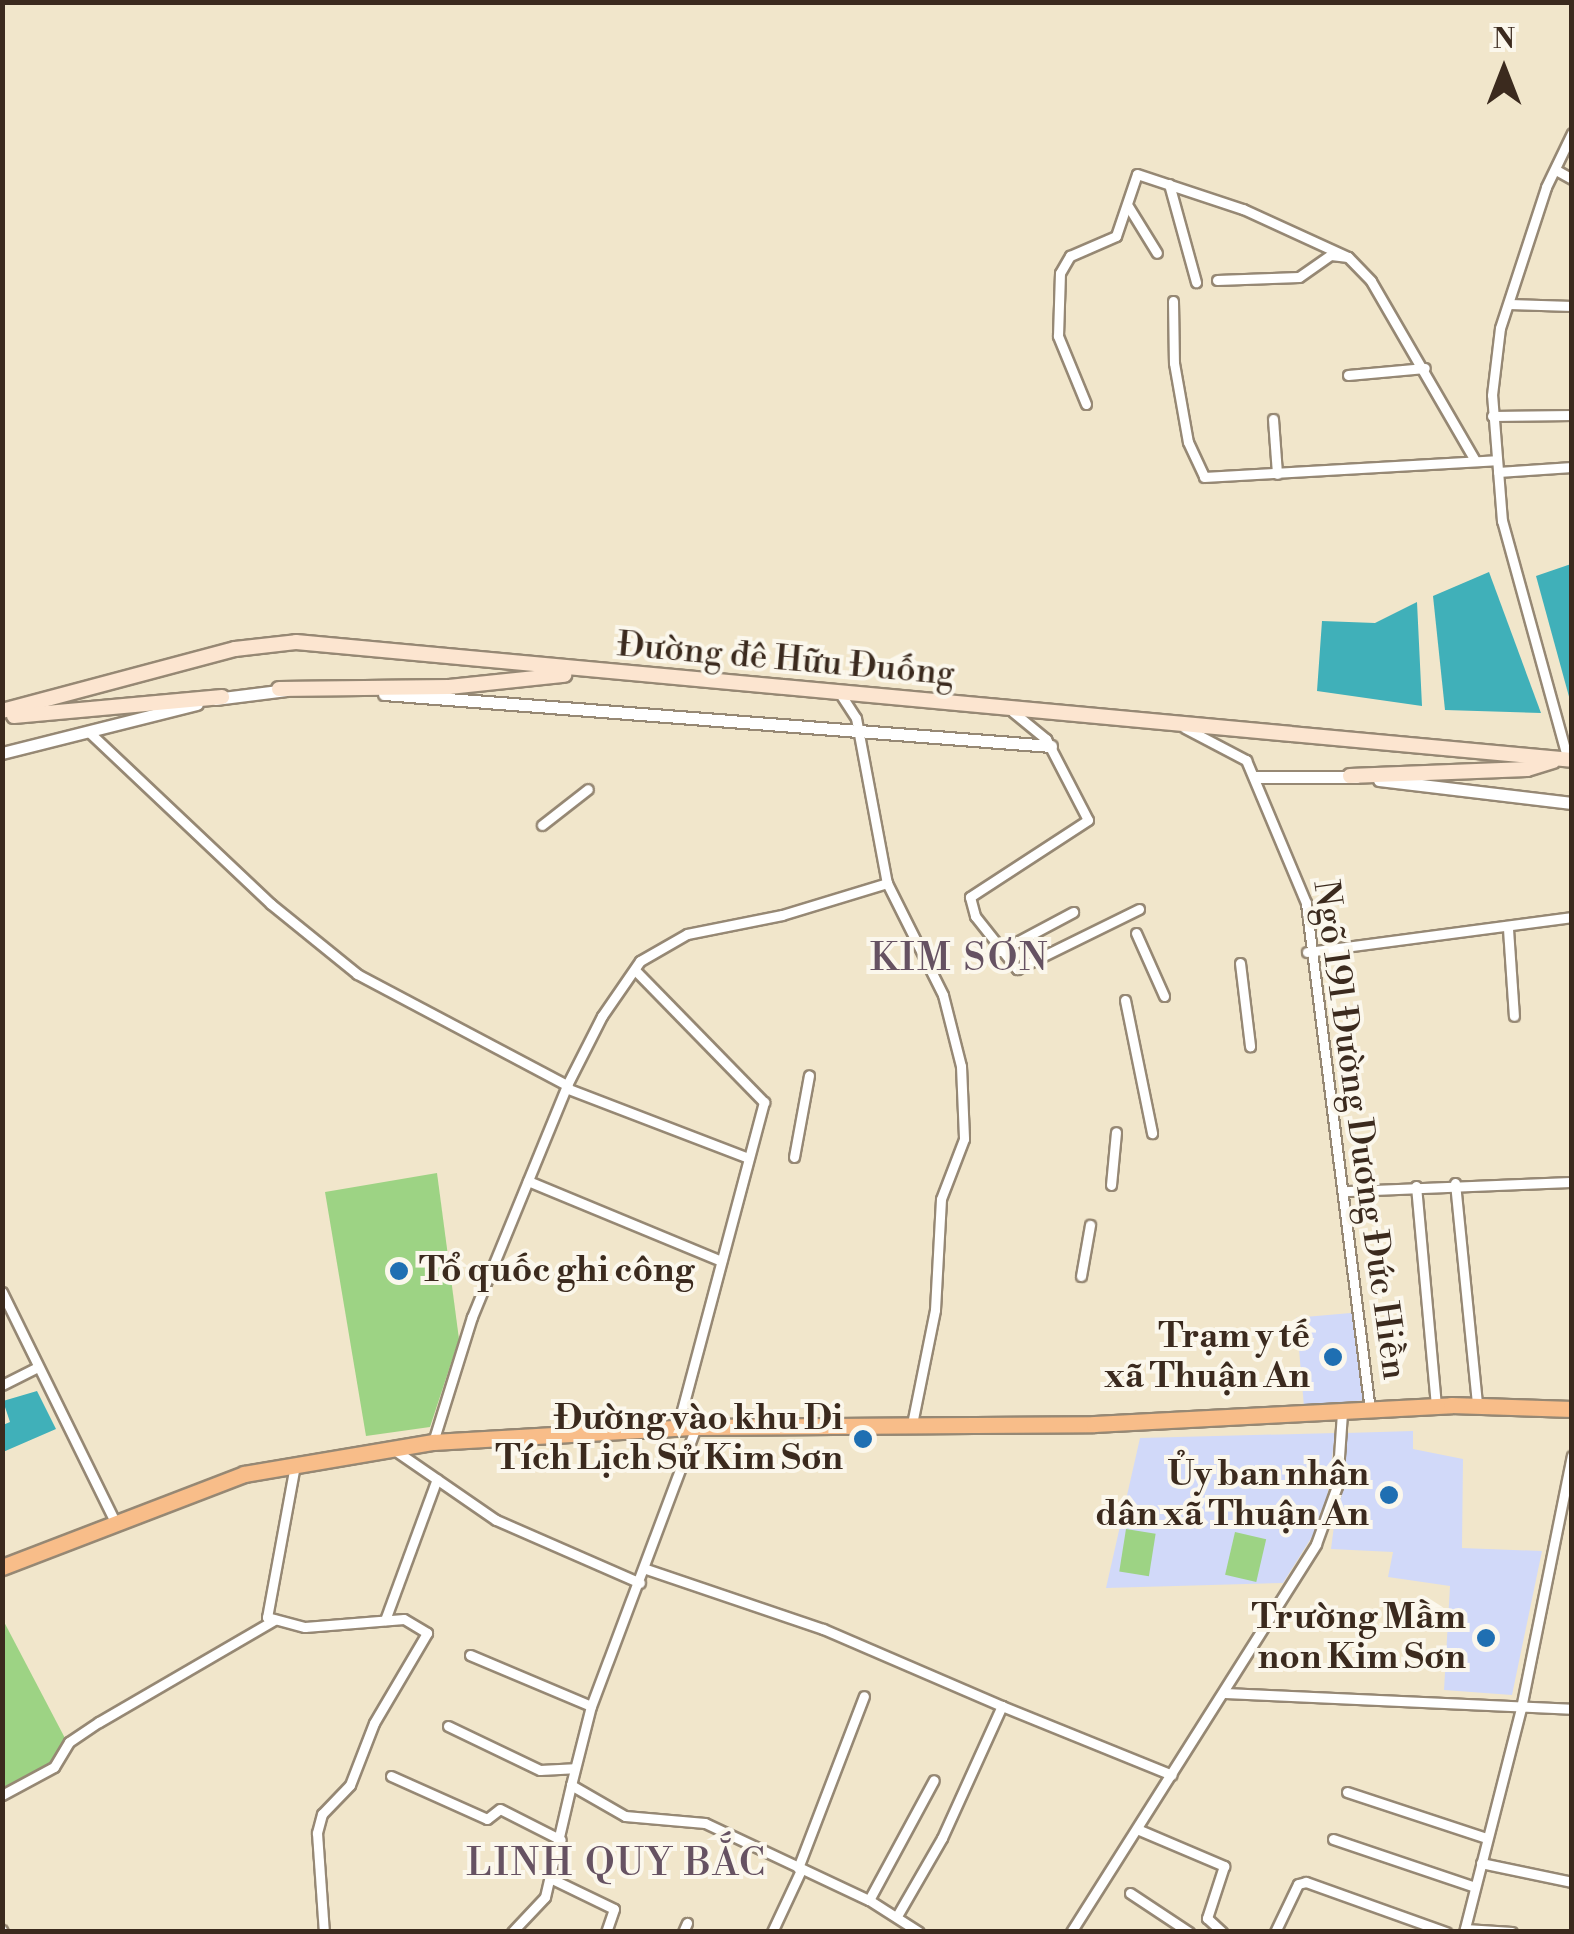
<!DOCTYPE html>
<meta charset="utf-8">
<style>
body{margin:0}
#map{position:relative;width:1574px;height:1934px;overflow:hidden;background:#f1e6cb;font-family:"Libre Bodoni",serif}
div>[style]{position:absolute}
.built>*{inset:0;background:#d1d9f9;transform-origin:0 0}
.green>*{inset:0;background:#9dd384;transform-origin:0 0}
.water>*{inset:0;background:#40b0b9}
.roads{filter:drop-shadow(2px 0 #968874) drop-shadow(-2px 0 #968874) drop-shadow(0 2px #968874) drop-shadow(0 -2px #968874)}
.minor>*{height:9px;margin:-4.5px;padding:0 4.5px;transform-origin:4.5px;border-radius:4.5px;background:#fff}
.tertiary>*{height:11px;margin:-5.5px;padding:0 5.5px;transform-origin:5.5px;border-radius:5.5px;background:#fff}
.secondary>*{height:14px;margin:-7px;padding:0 7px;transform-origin:7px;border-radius:7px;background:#fce5d0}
.trunk>*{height:15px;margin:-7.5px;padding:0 7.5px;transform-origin:7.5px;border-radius:7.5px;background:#f8bd89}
.dots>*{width:28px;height:28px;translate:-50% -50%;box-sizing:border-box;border:5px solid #fbf7ec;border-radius:50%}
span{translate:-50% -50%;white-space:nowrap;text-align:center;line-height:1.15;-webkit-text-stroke:8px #fbf7ec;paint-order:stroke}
.street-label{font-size:35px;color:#3b2a1e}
.poi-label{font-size:35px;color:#3b2a1e;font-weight:700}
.left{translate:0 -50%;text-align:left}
.right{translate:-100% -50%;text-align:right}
.neighbourhood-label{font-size:38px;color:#665262;letter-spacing:2.5px}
.frame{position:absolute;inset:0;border:5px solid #3b2a1e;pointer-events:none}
.north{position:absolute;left:1454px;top:20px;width:100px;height:100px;-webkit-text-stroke:8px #fbf7ec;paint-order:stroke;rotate:0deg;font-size:28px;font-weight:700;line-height:40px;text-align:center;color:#3b2a1e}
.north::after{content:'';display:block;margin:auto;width:35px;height:45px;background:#3b2a1e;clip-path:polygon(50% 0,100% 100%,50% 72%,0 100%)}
</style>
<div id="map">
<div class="built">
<div style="left:1362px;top:1312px;width:88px;height:66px;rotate:85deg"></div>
<div style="clip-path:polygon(1413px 1431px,1413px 1449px,1463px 1459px,1462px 1548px,1542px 1551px,1512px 1695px,1444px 1690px,1450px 1586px,1388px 1577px,1393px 1552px,1331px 1549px,1346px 1433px)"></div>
<div style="clip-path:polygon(1335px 1433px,1325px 1516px,1283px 1583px,1106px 1588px,1140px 1438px)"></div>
</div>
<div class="green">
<div style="clip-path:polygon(437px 1173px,459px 1339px,430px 1427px,366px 1436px,325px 1192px)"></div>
<div style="left:1126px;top:1529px;width:30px;height:43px;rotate:9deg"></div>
<div style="left:1235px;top:1532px;width:32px;height:44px;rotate:13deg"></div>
<div style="clip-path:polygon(2px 1618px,67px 1742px,54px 1767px,2px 1795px)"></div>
</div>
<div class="water">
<div style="clip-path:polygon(1571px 564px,1572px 564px,1571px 704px,1536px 576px)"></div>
<div style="clip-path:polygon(1489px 572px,1541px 713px,1445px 710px,1433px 596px)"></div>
<div style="clip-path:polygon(1417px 602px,1422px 706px,1317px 691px,1322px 621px,1375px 623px)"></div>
<div style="clip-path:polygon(37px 1391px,56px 1429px,3px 1452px,3px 1425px,10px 1422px,3px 1401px)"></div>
</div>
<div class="roads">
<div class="minor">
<div style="left:1556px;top:170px;width:18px;rotate:29deg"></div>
<div style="left:1169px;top:184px;width:102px;rotate:74.6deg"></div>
<div style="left:1128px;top:206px;width:55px;rotate:58.3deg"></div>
<div style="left:1217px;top:280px;width:82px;rotate:-2.1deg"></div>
<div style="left:1299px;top:277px;width:39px;rotate:-35deg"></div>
<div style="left:1331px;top:255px;width:17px;rotate:7deg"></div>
<div style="left:1348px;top:257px;width:33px;rotate:46deg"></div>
<div style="left:1371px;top:281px;width:206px;rotate:59.9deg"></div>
<div style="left:1173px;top:301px;width:62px;rotate:89.1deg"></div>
<div style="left:1174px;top:363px;width:80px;rotate:80deg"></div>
<div style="left:1188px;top:442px;width:38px;rotate:65deg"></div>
<div style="left:1204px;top:477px;width:292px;rotate:-3.3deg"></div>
<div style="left:1509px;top:304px;width:63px;rotate:1.8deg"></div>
<div style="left:1348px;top:375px;width:77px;rotate:-5.2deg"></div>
<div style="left:1086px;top:404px;width:74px;rotate:-112.4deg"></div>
<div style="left:1058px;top:336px;width:63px;rotate:-88.2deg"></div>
<div style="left:1060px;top:273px;width:20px;rotate:-60deg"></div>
<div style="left:1070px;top:256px;width:50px;rotate:-23.5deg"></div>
<div style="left:1116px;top:236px;width:65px;rotate:-71.3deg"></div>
<div style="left:1137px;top:174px;width:112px;rotate:18.3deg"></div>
<div style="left:1243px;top:209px;width:115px;rotate:24.6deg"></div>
<div style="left:1492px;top:416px;width:80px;rotate:-0.7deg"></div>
<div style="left:1273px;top:419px;width:55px;rotate:85.8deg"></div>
<div style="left:1498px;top:472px;width:74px;rotate:-3.9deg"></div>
<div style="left:841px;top:695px;width:27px;rotate:57deg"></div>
<div style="left:856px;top:718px;width:168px;rotate:79.4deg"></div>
<div style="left:887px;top:883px;width:125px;rotate:63.4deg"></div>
<div style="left:943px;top:995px;width:73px;rotate:75.8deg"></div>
<div style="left:961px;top:1066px;width:73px;rotate:87.6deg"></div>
<div style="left:964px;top:1139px;width:64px;rotate:111deg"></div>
<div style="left:941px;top:1199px;width:111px;rotate:93.1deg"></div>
<div style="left:935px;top:1310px;width:116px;rotate:101.4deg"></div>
<div style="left:1013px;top:712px;width:43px;rotate:39.3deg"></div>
<div style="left:1046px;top:739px;width:91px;rotate:62.6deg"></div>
<div style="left:1088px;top:820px;width:141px;rotate:146.9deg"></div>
<div style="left:970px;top:897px;width:20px;rotate:75deg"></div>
<div style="left:975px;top:916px;width:68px;rotate:51.6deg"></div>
<div style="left:1017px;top:969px;width:136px;rotate:-26.2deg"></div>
<div style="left:1185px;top:728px;width:69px;rotate:27.7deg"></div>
<div style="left:1246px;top:760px;width:155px;rotate:67.2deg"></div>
<div style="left:1306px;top:903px;width:511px;rotate:82.81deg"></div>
<div style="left:90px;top:733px;width:249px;rotate:43.4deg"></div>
<div style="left:271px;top:904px;width:111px;rotate:39.1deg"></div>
<div style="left:357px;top:974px;width:238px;rotate:27.9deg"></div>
<div style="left:1568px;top:760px;width:248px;rotate:-105.4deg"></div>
<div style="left:1502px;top:521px;width:126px;rotate:-94.5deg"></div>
<div style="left:1492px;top:395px;width:67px;rotate:-83.2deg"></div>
<div style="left:1500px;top:328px;width:148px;rotate:-71.9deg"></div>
<div style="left:1546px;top:187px;width:60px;rotate:-64.3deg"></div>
<div style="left:542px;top:825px;width:58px;rotate:-38deg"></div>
<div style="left:1508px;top:929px;width:87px;rotate:86.1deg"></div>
<div style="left:1136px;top:933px;width:69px;rotate:66deg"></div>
<div style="left:1000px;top:951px;width:83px;rotate:-28.1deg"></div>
<div style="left:1307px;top:952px;width:267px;rotate:-7.5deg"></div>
<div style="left:1240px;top:963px;width:84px;rotate:83.1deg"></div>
<div style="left:635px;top:970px;width:185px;rotate:45.7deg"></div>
<div style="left:764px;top:1102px;width:337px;rotate:104.9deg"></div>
<div style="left:1125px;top:1000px;width:136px;rotate:78.5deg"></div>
<div style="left:566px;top:1088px;width:195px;rotate:21deg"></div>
<div style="left:794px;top:1157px;width:83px;rotate:-79.6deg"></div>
<div style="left:528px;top:1181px;width:209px;rotate:22.5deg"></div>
<div style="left:1455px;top:1183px;width:223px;rotate:84.3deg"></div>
<div style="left:1111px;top:1185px;width:53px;rotate:-84.6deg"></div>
<div style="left:1416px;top:1186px;width:221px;rotate:84.8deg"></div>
<div style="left:1347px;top:1191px;width:225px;rotate:-2.3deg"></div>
<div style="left:1081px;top:1276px;width:52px;rotate:-80deg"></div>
<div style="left:2px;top:1292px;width:254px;rotate:63.8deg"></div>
<div style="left:2px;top:1385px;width:40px;rotate:-26.6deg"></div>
<div style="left:696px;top:1427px;width:298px;rotate:110.6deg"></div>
<div style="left:591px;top:1706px;width:81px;rotate:104.2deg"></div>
<div style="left:571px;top:1785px;width:62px;rotate:29.9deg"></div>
<div style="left:625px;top:1816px;width:80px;rotate:5deg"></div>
<div style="left:705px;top:1823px;width:181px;rotate:25.2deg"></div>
<div style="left:869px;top:1900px;width:59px;rotate:32.6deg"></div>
<div style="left:433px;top:1442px;width:131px;rotate:-72.7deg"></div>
<div style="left:472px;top:1317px;width:251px;rotate:-67.7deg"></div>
<div style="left:567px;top:1085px;width:77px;rotate:-63.1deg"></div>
<div style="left:602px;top:1016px;width:67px;rotate:-55.4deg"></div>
<div style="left:640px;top:961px;width:54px;rotate:-29.9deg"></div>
<div style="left:687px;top:934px;width:97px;rotate:-11.3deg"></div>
<div style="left:782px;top:915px;width:110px;rotate:-16.9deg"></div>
<div style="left:393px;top:1449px;width:125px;rotate:34.6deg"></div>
<div style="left:496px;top:1520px;width:157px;rotate:23.6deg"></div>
<div style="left:295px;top:1465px;width:155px;rotate:100.4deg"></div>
<div style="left:267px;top:1617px;width:39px;rotate:15deg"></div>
<div style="left:305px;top:1627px;width:99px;rotate:-4.6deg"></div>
<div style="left:404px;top:1619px;width:27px;rotate:31deg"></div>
<div style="left:427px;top:1633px;width:104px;rotate:120.5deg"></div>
<div style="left:374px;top:1723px;width:66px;rotate:111.2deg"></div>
<div style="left:350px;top:1785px;width:40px;rotate:134deg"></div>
<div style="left:322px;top:1814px;width:20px;rotate:105deg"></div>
<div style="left:317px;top:1833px;width:99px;rotate:86deg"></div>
<div style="left:646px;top:1569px;width:187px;rotate:18.7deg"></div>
<div style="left:823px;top:1629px;width:195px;rotate:23.3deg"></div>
<div style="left:385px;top:1620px;width:150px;rotate:-69.8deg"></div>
<div style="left:470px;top:1655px;width:131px;rotate:22.9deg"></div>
<div style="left:1224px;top:1693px;width:348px;rotate:2.6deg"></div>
<div style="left:448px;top:1726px;width:102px;rotate:25.6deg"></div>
<div style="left:540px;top:1770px;width:34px;rotate:-3deg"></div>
<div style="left:391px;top:1776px;width:105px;rotate:24.1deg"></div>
<div style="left:487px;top:1819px;width:16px;rotate:-38deg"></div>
<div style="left:500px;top:1809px;width:68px;rotate:26.9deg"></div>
<div style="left:1347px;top:1792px;width:146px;rotate:18.3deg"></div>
<div style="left:2px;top:1795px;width:59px;rotate:-28.3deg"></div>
<div style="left:54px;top:1767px;width:29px;rotate:-59deg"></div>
<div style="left:69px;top:1742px;width:36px;rotate:-34deg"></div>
<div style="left:99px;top:1722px;width:203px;rotate:-30.2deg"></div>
<div style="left:1137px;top:1829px;width:95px;rotate:23deg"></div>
<div style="left:1224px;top:1866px;width:55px;rotate:108.1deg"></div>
<div style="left:1207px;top:1918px;width:21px;rotate:43deg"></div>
<div style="left:1333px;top:1839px;width:150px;rotate:18.7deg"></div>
<div style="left:1481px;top:1863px;width:93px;rotate:11.8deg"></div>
<div style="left:798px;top:1868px;width:184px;rotate:-69deg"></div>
<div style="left:550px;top:1878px;width:71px;rotate:25.8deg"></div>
<div style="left:614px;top:1909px;width:24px;rotate:109deg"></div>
<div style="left:1130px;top:1893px;width:71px;rotate:33.5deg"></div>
<div style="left:869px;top:1900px;width:136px;rotate:-61.6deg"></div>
<div style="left:897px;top:1916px;width:90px;rotate:-60deg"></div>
<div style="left:942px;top:1838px;width:145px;rotate:-65.6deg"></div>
<div style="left:1002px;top:1706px;width:183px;rotate:22.1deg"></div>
<div style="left:1465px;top:1929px;width:47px;rotate:3.7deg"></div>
<div style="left:2px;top:1930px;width:2px;rotate:63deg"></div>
<div style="left:512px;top:1932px;width:48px;rotate:-46.7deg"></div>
<div style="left:545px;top:1897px;width:115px;rotate:-76.9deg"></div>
<div style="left:683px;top:1932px;width:10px;rotate:-66deg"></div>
<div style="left:772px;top:1932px;width:68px;rotate:-64.9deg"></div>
<div style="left:1071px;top:1932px;width:459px;rotate:-57.7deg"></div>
<div style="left:1316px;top:1544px;width:62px;rotate:-70.1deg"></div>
<div style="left:1337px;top:1486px;width:74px;rotate:-86.1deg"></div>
<div style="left:1275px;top:1932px;width:53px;rotate:-64.4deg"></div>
<div style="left:1298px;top:1884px;width:8px;rotate:-14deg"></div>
<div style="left:1306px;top:1882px;width:149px;rotate:19.7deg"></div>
<div style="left:1464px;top:1932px;width:231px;rotate:-75.7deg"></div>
<div style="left:1521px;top:1708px;width:257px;rotate:-78.6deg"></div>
</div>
<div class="tertiary">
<div style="left:384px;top:694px;width:669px;rotate:4.46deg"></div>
<div style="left:215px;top:699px;width:72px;rotate:-7.2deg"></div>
<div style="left:2px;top:753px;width:201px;rotate:-14.1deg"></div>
<div style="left:1255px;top:777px;width:101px"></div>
<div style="left:1379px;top:780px;width:194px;rotate:6.8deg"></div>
</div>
<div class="secondary">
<div style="left:279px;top:689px;width:170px;rotate:-0.7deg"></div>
<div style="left:449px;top:687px;width:116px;rotate:-6deg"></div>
<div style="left:2px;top:711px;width:241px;rotate:-14.9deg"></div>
<div style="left:235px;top:649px;width:61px;rotate:-6.5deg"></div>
<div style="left:296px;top:642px;width:1281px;rotate:5.28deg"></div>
<div style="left:14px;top:716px;width:209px;rotate:-5.2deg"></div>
<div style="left:1350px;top:776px;width:177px;rotate:-2.3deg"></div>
<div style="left:1527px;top:769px;width:27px;rotate:-17deg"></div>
</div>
<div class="trunk">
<div style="left:2px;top:1567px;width:259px;rotate:-21deg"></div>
<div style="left:244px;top:1474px;width:192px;rotate:-9.6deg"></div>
<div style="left:433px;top:1442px;width:263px;rotate:-3.3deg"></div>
<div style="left:696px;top:1427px;width:398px;rotate:-0.4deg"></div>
<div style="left:1094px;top:1424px;width:358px;rotate:-3deg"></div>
<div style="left:1451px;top:1405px;width:121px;rotate:1.9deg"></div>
</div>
</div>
<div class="dots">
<div style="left:399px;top:1271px;background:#1f6fb2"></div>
<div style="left:1333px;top:1357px;background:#1f6fb2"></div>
<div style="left:863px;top:1439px;background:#1f6fb2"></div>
<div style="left:1389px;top:1495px;background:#1f6fb2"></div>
<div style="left:1486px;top:1638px;background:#1f6fb2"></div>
</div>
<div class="street-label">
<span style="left:786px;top:660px;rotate:5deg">Đường đê Hữu Đuống</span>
<span style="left:1359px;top:1130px;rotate:82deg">Ngõ 191 Đường Dương Đức Hiền</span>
</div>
<div class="poi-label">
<span class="left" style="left:419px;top:1271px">Tổ quốc ghi công</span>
<span class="right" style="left:1310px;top:1357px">Trạm y tế<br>xã Thuận An</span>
<span class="right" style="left:843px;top:1439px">Đường vào khu Di<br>Tích Lịch Sử Kim Sơn</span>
<span class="right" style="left:1369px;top:1495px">Ủy ban nhân<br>dân xã Thuận An</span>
<span class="right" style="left:1466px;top:1638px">Trường Mầm<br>non Kim Sơn</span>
</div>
<div class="neighbourhood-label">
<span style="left:960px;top:959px">KIM SƠN</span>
<span style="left:617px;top:1864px">LINH QUY BẮC</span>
</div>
<div class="frame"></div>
<div class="north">N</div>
</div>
